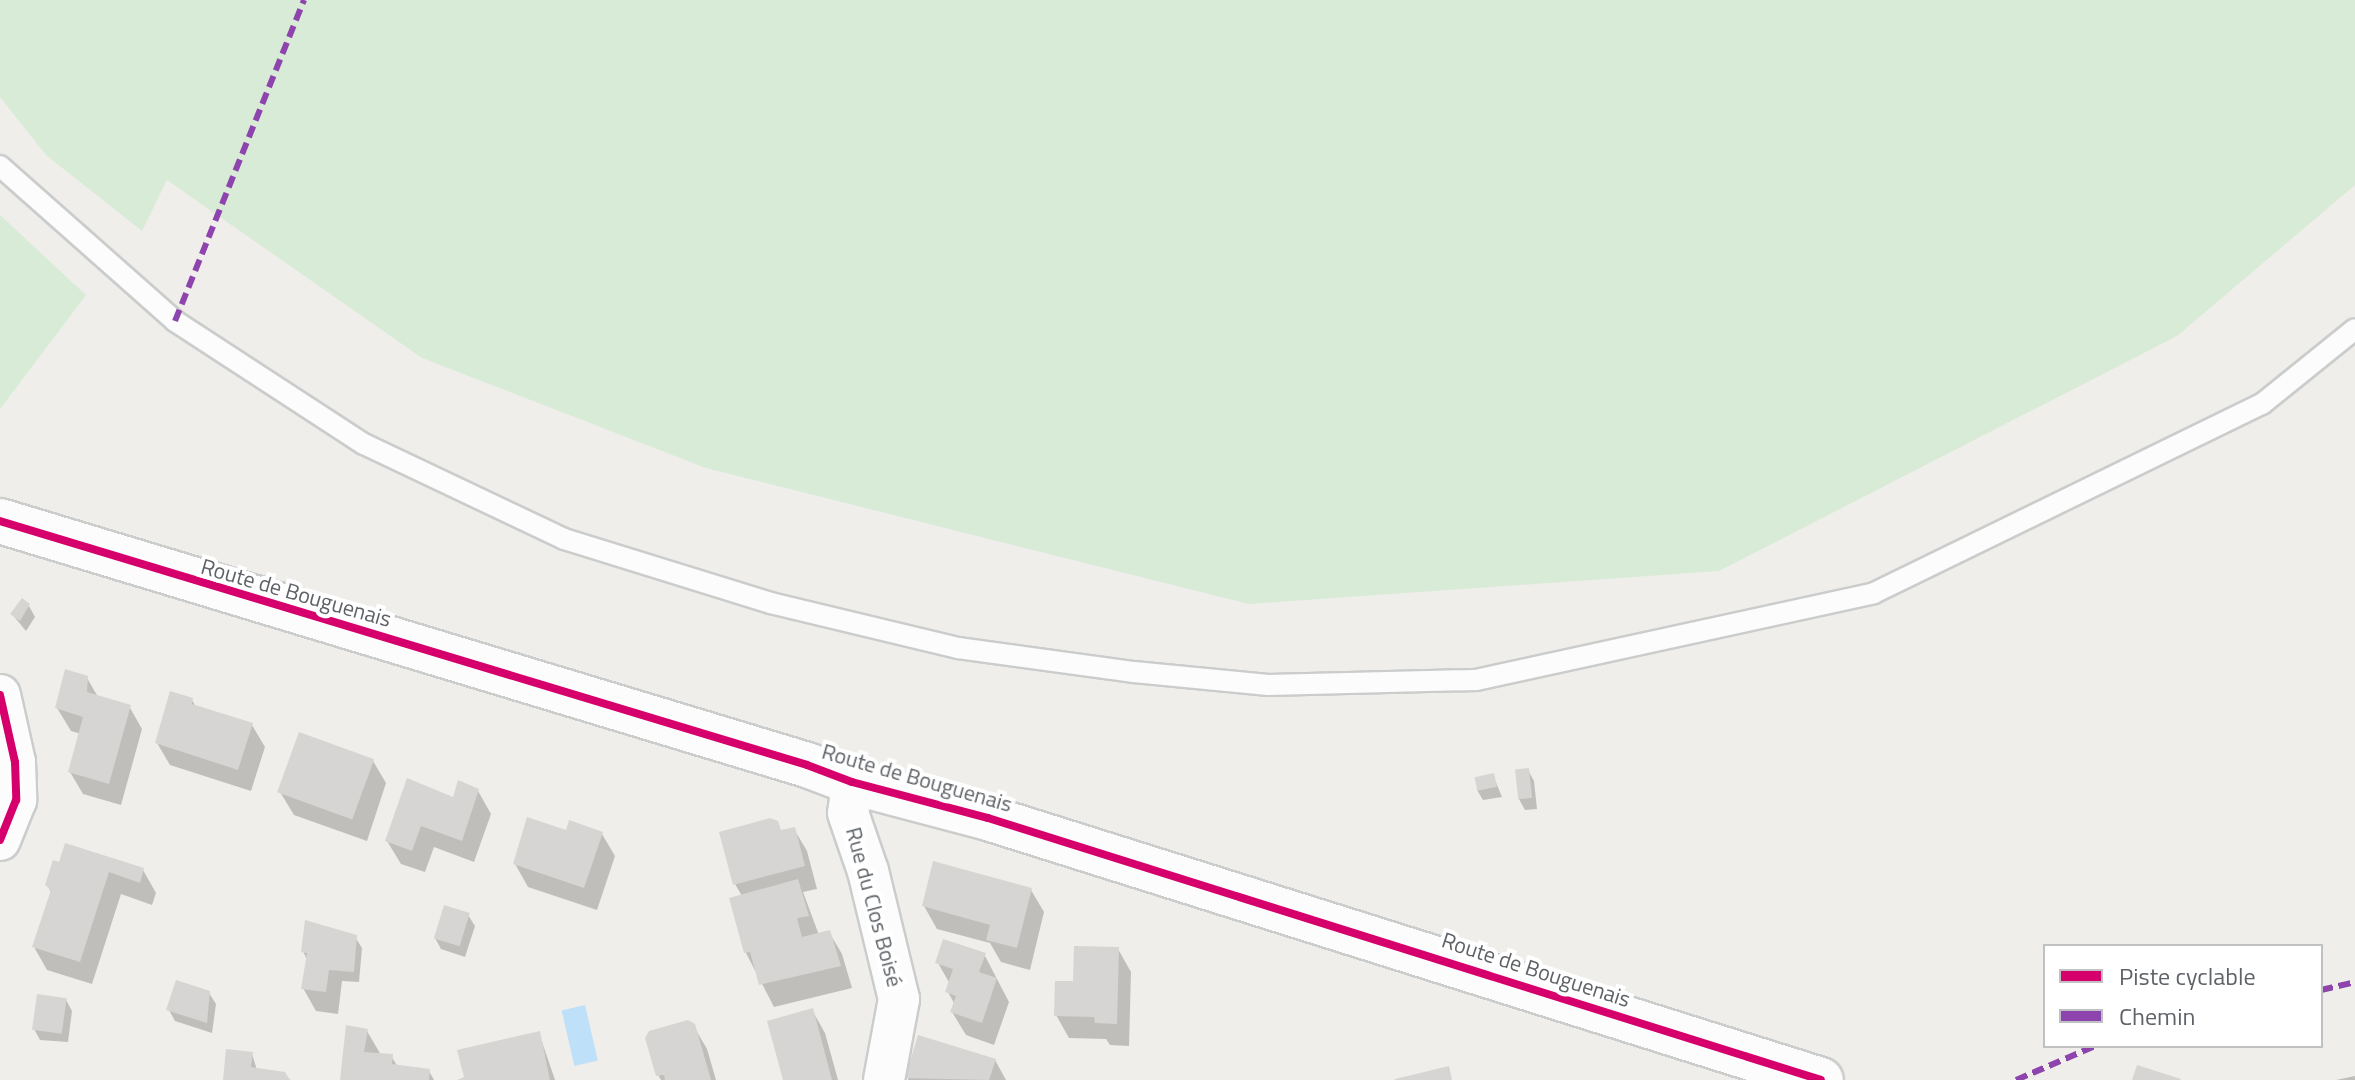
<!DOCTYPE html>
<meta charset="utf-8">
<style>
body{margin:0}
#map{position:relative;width:2355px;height:1080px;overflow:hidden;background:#efeeea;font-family:"Titillium Web",sans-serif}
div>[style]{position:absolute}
.green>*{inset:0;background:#d8ebd6}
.water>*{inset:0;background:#bfe0f9;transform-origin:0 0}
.shadow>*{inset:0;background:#0003}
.building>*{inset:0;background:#d6d5d3;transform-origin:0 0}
.roads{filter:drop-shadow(2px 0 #cbcccc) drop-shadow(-2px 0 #cbcccc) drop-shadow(0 2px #cbcccc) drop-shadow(0 -2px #cbcccc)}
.lane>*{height:20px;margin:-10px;padding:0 10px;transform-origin:10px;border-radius:10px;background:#fdfcfc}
.street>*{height:40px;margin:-20px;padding:0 20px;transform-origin:20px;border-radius:20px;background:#fdfcfc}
.secondary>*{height:44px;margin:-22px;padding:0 22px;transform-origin:22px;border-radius:22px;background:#fdfcfc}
.quiet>*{height:6px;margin-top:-3px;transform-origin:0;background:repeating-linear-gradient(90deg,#8e44ad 0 12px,transparent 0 18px)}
.cycleway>*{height:8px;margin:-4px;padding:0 4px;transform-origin:4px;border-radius:4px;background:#d6006c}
span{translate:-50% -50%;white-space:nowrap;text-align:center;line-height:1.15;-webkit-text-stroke:8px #fff;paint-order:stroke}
.street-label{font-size:22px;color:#5f6368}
.legend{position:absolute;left:2043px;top:944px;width:280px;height:104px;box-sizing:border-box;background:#fff;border:2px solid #bfc1c3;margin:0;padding:10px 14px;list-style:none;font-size:24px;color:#5f6368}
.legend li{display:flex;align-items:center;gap:16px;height:40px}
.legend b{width:40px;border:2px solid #bfc1c3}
</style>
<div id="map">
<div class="green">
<div style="clip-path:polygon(0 0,2355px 0,2355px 185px,2177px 336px,1719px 571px,1249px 604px,706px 468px,422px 358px,167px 180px,142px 231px,46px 155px,0 97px)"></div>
<div style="clip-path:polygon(0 215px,86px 295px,0 409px)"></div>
</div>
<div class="water">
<div style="left:585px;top:1005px;width:57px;height:24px;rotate:77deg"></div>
</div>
<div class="shadow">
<div style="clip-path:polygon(29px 606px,35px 617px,26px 631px,12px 614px)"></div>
<div style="clip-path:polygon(87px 678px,98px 697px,129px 706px,142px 729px,121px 805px,83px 794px,70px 772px,81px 734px,71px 731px,57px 708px)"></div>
<div style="clip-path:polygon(192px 700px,196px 707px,252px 725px,265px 747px,251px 791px,170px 765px,157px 743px)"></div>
<div style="clip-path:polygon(373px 761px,386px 783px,367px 841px,294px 815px,280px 792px)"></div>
<div style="clip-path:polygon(1528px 770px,1534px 781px,1537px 809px,1525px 810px,1519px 799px)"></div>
<div style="clip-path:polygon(1493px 775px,1502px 797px,1483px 800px,1477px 790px)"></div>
<div style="clip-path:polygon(478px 791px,491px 814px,474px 862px,434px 847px,425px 872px,401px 864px,387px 841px,454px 800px)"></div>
<div style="clip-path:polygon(794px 829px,807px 851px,817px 889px,803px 892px,819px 935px,829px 932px,842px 954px,852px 988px,774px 1007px,746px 953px,742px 896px,735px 884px,782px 832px)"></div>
<div style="clip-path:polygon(602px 834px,615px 856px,597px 910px,528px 887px,515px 864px,571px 835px)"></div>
<div style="clip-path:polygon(54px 862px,143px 870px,156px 893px,152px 905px,121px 894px,92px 984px,47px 970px,34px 947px,52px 894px,47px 885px)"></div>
<div style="clip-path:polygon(1031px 890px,1044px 912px,1030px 970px,1001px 962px,990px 943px,937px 929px,924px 906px)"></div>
<div style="clip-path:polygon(468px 915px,475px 926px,465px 957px,441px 949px,435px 938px)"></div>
<div style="clip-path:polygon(355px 937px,362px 948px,359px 982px,342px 981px,338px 1014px,316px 1011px,303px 988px,307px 960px,303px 951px)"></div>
<div style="clip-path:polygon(1118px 949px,1131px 972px,1129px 1046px,1110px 1045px,1106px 1039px,1069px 1038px,1056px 1015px,1075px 983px)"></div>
<div style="clip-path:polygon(984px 954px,1009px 1002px,994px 1045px,966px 1035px,952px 1012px,955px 1005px,948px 992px,950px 984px,938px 963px)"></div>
<div style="clip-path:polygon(209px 993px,216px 1004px,212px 1033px,175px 1021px,169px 1010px)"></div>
<div style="clip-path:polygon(66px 1000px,72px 1011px,68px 1042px,40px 1040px,34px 1029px)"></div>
<div style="clip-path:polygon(812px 1010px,825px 1033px,838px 1080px,785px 1080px)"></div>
<div style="clip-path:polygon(693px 1025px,707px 1049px,716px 1080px,661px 1080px,658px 1075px)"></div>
<div style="clip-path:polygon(367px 1031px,381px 1055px,391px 1056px,398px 1067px,429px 1071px,434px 1080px,342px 1080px)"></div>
<div style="clip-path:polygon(539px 1033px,555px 1080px,467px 1080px)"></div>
<div style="clip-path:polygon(919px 1037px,995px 1060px,1006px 1080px,908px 1080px)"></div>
<div style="clip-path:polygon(252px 1054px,257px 1070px,284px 1074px,290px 1080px,225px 1080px)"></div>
<div style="clip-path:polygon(2355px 1076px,2355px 1080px,2336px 1080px)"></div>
</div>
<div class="building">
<div style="clip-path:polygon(22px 598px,30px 604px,20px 621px,10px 614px)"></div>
<div style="clip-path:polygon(65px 669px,88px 676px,87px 692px,131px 705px,109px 784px,68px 772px,83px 717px,55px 708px)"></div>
<div style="clip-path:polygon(170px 691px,193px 698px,192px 704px,253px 723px,238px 770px,155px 743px)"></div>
<div style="left:299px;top:732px;width:80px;height:64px;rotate:20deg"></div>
<div style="left:1529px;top:768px;width:30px;height:14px;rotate:84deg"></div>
<div style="left:1494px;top:773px;width:14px;height:20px;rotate:78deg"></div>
<div style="clip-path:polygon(407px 778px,453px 797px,458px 780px,479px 789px,462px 841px,421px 826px,412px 851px,385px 841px)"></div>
<div style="clip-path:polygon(527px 817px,566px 830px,569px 820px,603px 832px,584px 888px,513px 864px)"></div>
<div style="clip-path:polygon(770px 818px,778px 821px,781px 830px,795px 827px,805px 866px,733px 885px,719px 832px)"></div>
<div style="clip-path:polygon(65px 843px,144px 868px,140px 883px,109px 872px,80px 962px,32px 947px,51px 890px,45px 885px,53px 860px,59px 862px)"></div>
<div style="clip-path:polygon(933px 861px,1032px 888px,1017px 948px,986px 940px,990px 925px,922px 906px)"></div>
<div style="clip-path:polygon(798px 879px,809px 916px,797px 918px,802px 937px,830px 930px,841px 966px,759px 985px,750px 952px,744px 953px,729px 898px)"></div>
<div style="left:444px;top:905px;width:27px;height:35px;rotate:17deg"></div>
<div style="clip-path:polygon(305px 920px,357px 935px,354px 972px,329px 970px,326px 992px,301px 989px,307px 953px,301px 952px)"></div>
<div style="clip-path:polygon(943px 939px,986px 953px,979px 972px,997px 978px,982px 1023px,950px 1012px,956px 996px,945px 992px,953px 969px,935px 963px)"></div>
<div style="clip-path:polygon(1074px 946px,1119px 947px,1117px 1024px,1095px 1023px,1094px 1017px,1054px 1016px,1055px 981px,1073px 981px)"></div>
<div style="clip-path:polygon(176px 980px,210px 991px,207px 1023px,166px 1010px)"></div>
<div style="left:37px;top:994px;width:30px;height:36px;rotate:8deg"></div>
<div style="clip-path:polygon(813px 1008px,832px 1080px,783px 1080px,767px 1021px)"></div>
<div style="clip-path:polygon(688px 1020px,695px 1024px,711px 1080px,665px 1080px,664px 1075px,656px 1076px,645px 1038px,649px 1031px)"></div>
<div style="clip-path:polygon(346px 1025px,368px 1029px,364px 1052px,393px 1054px,392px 1064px,430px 1069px,429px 1080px,340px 1080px)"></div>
<div style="clip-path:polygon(540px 1031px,550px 1080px,457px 1080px,464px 1077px,457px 1050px)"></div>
<div style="clip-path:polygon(918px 1035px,996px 1059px,989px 1080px,905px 1078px)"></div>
<div style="clip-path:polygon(226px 1049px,253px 1052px,251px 1067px,285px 1072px,290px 1080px,223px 1080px)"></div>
<div style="clip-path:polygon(2137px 1065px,2181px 1079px,2180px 1080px,2132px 1080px)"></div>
<div style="clip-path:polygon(1449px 1066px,1452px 1080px,1395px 1080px,1395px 1079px)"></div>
</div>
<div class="roads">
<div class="lane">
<div style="left:0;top:166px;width:234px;rotate:41.5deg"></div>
<div style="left:175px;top:321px;width:225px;rotate:33.1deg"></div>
<div style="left:364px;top:444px;width:221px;rotate:25.4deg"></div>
<div style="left:564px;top:539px;width:217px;rotate:17.2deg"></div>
<div style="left:771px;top:603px;width:192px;rotate:13.5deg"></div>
<div style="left:958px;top:648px;width:178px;rotate:7.8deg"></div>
<div style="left:1134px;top:672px;width:135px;rotate:5.5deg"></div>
<div style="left:1268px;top:685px;width:208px;rotate:-1.4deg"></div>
<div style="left:1476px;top:680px;width:407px;rotate:-12.3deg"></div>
<div style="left:1874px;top:593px;width:432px;rotate:-26deg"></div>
<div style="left:2262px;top:404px;width:119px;rotate:-38.9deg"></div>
</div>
<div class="street">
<div style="left:0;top:695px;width:69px;rotate:77.4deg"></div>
<div style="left:15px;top:762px;width:38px;rotate:88deg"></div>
<div style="left:16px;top:800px;width:43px;rotate:111.8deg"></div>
<div style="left:852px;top:782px;width:31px;rotate:97deg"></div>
<div style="left:848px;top:813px;width:61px;rotate:71deg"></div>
<div style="left:868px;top:871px;width:132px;rotate:76.4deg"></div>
<div style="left:899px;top:999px;width:82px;rotate:100.5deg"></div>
</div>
<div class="secondary">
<div style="left:0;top:521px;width:843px;rotate:16.82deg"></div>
<div style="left:807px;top:765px;width:48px;rotate:20.7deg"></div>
<div style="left:852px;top:782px;width:141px;rotate:14.8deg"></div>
<div style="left:988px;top:818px;width:873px;rotate:17.46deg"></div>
</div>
</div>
<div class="quiet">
<div style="left:175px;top:321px;width:346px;rotate:-68.1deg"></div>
<div style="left:2321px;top:990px;width:35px;rotate:-13deg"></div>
<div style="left:2016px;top:1080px;width:86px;rotate:-23.3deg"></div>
</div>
<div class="cycleway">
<div style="left:0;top:521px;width:843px;rotate:16.82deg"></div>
<div style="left:807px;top:765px;width:48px;rotate:20.7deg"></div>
<div style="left:852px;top:782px;width:141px;rotate:14.8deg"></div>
<div style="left:988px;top:818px;width:873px;rotate:17.46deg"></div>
<div style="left:0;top:695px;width:69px;rotate:77.4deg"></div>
<div style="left:15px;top:762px;width:38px;rotate:88deg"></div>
<div style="left:16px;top:800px;width:43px;rotate:111.8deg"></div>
</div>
<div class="street-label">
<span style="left:296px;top:593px;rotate:16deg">Route de Bouguenais</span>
<span style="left:917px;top:778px;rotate:16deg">Route de Bouguenais</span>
<span style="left:874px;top:907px;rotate:75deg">Rue du Clos Boisé</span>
<span style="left:1536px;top:970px;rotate:18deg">Route de Bouguenais</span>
</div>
<ul class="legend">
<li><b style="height:10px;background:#d6006c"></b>Piste cyclable</li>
<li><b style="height:10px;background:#8e44ad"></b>Chemin</li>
</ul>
</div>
